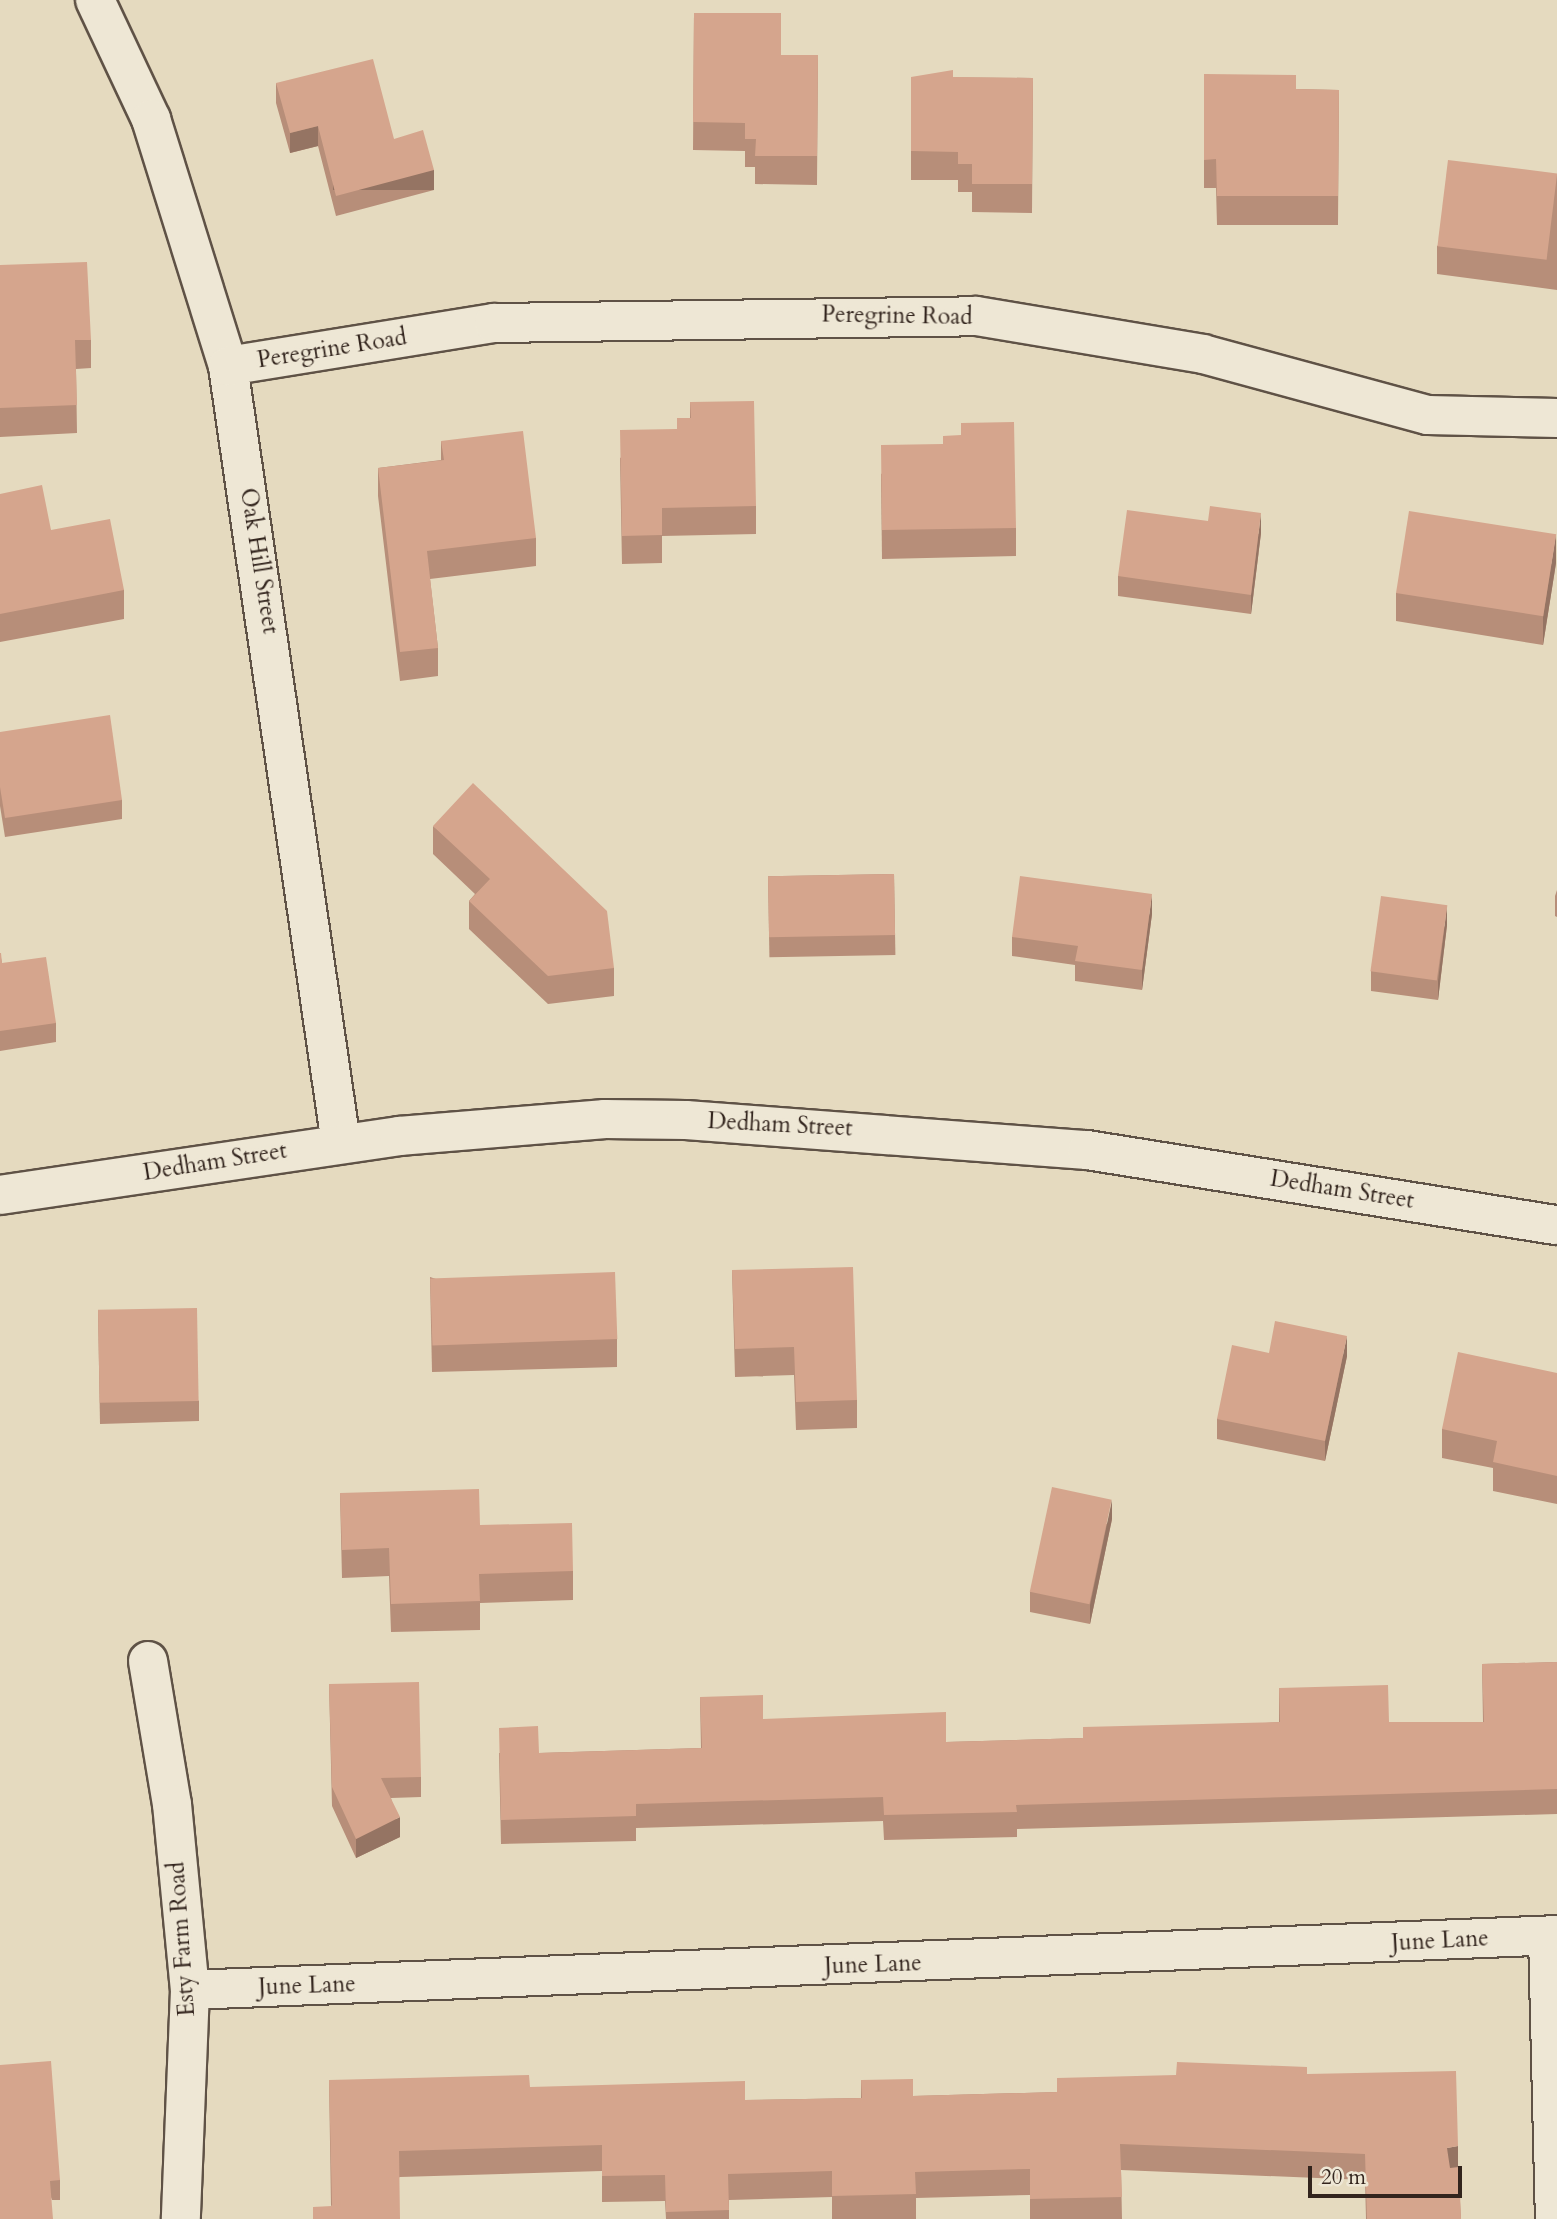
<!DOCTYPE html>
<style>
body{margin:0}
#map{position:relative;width:1557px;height:2219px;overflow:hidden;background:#e5dabf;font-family:Cardo,serif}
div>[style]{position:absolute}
.roads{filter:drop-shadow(2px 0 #5f5246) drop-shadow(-2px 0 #5f5246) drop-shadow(0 2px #5f5246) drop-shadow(0 -2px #5f5246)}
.minor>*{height:38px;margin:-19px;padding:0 19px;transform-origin:19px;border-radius:19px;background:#eee7d5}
.tertiary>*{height:38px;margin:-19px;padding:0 19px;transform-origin:19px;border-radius:19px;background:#eee7d5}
.wall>*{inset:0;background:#b78e79;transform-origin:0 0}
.shaded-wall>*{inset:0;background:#957463;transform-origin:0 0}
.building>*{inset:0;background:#d5a58d;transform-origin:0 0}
span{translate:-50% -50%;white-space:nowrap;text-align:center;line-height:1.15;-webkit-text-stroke:5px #eee7d5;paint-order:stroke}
.street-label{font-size:23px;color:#32241d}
.scale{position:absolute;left:1308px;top:2166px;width:154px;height:32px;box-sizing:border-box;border:4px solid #32241d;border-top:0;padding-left:9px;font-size:21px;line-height:24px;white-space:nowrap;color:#32241d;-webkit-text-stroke:5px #eee7d5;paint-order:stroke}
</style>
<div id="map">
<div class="roads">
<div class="minor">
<div style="left:95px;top:0;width:132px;rotate:64.8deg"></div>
<div style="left:151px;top:119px;width:259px;rotate:72.7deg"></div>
<div style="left:228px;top:366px;width:785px;rotate:81.73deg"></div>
<div style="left:228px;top:366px;width:269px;rotate:-9.2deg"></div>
<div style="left:494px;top:323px;width:482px;rotate:-0.8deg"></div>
<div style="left:976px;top:316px;width:230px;rotate:9.5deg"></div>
<div style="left:1203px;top:354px;width:233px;rotate:15.2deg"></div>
<div style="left:1428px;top:415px;width:129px;rotate:1.3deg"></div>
<div style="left:148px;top:1661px;width:145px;rotate:80.5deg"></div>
<div style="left:172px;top:1804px;width:187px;rotate:84.5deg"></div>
<div style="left:190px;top:1990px;width:229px;rotate:92.3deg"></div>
<div style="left:1548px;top:1936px;width:283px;rotate:88.6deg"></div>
<div style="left:190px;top:1990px;width:1368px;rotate:-2.3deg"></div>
</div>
<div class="tertiary">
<div style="left:0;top:1195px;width:403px;rotate:-8.4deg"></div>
<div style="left:399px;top:1136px;width:207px;rotate:-4.7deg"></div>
<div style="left:605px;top:1119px;width:81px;rotate:0.7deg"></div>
<div style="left:686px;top:1120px;width:402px;rotate:4.3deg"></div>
<div style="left:1087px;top:1150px;width:476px;rotate:9.1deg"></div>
</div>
</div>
<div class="wall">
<div style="clip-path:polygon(694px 13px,781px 55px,818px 55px,817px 185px,755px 184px,755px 167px,745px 167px,745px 151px,693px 150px)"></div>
<div style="clip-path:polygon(1204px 74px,1296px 89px,1339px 90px,1338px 225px,1217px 225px,1216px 188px,1204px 188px)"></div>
<div style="clip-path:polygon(911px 77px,1033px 78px,1032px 213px,972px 212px,972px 192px,958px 192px,958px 180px,911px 180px)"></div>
<div style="clip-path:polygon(276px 83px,394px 139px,434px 190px,336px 216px,318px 146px,290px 153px,276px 103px)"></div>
<div style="clip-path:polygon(1557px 174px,1557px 290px,1437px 274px,1437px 246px)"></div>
<div style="clip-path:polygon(0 265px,91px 340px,91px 368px,76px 369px,77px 433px,0 437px)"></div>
<div style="clip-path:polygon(690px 402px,756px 506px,756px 534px,662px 536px,662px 563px,622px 564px,620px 458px,677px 429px,690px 418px)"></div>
<div style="clip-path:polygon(441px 441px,536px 538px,536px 566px,430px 579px,438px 648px,438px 676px,400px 681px,378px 496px,378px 468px,441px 460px)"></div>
<div style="clip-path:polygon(943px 444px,1016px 528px,1016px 556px,882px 559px,881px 474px)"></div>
<div style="clip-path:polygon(0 494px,51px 530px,124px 590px,124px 619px,0 642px)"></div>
<div style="clip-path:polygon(1261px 533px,1251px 614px,1118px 596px,1118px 576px)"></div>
<div style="clip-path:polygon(1556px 563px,1543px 645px,1396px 621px,1396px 593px)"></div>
<div style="clip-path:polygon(0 732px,122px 800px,122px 819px,5px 837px,0 806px)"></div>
<div style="clip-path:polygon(433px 826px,614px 968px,614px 996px,548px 1004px,469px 929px,469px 901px,475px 894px,433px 854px)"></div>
<div style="left:894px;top:874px;width:81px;height:126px;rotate:89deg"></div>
<div style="clip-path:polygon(1557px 890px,1557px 917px,1555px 916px,1555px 896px)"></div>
<div style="clip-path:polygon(1152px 914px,1142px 990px,1075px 981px,1075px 965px,1012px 956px,1012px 937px)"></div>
<div style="clip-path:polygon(1447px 925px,1438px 1000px,1371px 991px,1371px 971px)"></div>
<div style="clip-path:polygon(0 953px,2px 963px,56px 1023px,56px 1042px,0 1051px)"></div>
<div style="clip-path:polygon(732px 1270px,857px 1400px,857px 1428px,796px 1430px,794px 1375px,735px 1377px)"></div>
<div style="clip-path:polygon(430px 1277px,617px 1339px,617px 1367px,432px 1372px)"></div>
<div style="clip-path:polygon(98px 1310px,199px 1401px,199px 1421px,100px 1424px)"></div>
<div style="clip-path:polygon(1269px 1353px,1347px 1356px,1325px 1461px,1217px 1439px,1217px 1419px)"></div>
<div style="clip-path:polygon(1557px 1373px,1557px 1504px,1493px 1491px,1493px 1468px,1442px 1458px,1442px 1429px)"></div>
<div style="clip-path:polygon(340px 1493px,480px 1525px,573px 1571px,573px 1600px,480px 1603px,480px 1630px,391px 1632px,389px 1576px,342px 1578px)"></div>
<div style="clip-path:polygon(1112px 1519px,1090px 1624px,1030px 1612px,1030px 1592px)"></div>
<div style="clip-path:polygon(1557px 1662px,1557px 1814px,1017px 1829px,1017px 1837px,884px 1840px,883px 1821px,636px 1828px,636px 1841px,501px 1844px,499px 1753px,539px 1753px,701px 1748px,700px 1697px,763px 1719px,946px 1742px,1083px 1738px,1279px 1722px,1279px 1688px,1389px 1722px,1483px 1722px,1482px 1664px)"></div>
<div style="clip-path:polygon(329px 1684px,421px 1777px,421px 1797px,391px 1798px,400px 1837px,356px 1858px,332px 1806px)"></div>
<div style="clip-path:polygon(0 2065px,60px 2180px,60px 2200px,52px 2200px)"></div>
<div style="clip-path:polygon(1307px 2074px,1458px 2167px,1461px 2219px,1366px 2219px,1365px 2180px,1121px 2170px,1122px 2219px,1030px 2219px,1030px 2195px,916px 2198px,916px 2219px,832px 2219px,832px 2197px,729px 2200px,729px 2219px,666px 2219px,665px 2201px,602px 2202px,602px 2171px,400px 2177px,331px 2206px,329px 2080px,530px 2087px,745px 2100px,861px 2098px,861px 2080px,913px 2096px,1057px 2092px)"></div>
</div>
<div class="shaded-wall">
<div style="clip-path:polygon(318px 126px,318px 146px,290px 153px,290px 133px)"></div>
<div style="left:434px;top:170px;width:20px;height:101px;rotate:90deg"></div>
<div style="clip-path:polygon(1261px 513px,1261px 533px,1251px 614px,1251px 595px)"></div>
<div style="clip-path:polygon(1556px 534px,1556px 563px,1543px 645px,1543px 617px)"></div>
<div style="clip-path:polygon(1152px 894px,1152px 914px,1142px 990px,1142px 970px)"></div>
<div style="clip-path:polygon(1447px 905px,1447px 925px,1438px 1000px,1438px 981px)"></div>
<div style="clip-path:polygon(1347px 1336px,1347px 1356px,1325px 1461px,1325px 1441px)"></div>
<div style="clip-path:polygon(1112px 1500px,1112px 1519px,1090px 1624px,1090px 1605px)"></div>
<div style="clip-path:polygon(400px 1817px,400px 1837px,356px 1858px,356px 1839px)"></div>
<div style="clip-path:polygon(1458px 2146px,1458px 2172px,1447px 2174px,1447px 2148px)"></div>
</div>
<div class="building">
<div style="clip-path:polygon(694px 13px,781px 13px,781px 55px,818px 55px,817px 156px,755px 156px,756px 139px,745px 139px,745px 123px,693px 122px)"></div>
<div style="clip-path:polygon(373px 59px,394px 139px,423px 130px,434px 170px,336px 196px,318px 126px,290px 133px,276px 83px)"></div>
<div style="clip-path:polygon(953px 70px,953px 77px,1033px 78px,1032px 184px,972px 184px,972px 164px,958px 164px,958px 152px,911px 151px,911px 77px)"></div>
<div style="clip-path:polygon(1204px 74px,1296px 75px,1296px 89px,1339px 90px,1338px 196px,1217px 196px,1216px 159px,1204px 160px)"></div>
<div style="left:1448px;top:160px;width:110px;height:87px;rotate:7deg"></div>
<div style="clip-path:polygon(87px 262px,91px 340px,75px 340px,77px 405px,0 408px,0 265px)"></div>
<div style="clip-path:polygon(754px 401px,756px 506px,662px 508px,662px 535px,622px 536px,620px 430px,677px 429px,677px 418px,691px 418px,690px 402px)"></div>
<div style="clip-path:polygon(1014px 422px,1016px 528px,882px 530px,881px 445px,943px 444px,943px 436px,961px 435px,961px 423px)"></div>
<div style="clip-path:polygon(523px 431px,536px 538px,427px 551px,438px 648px,400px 652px,378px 468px,444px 460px,441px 441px)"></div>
<div style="clip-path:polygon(42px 485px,51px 530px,110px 519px,124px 590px,0 614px,0 494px)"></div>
<div style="clip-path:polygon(1210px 506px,1261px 513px,1251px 595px,1118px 576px,1127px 510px,1208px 521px)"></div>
<div style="left:1409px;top:511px;width:149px;height:83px;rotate:9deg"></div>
<div style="clip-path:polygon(110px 715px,122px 800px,5px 818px,0 787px,0 732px)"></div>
<div style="clip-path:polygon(473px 783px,607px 911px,614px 968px,548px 976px,469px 901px,490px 879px,433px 826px)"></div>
<div style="left:894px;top:874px;width:61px;height:126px;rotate:89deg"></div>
<div style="clip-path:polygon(1020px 876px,1152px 894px,1142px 970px,1075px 961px,1078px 946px,1012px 937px)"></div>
<div style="left:1381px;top:896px;width:67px;height:76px;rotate:8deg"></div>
<div style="clip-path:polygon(0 953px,1px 953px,2px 963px,46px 957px,56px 1023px,0 1031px)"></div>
<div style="clip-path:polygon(853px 1267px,857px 1400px,796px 1402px,794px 1347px,735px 1349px,732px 1270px)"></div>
<div style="left:615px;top:1272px;width:67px;height:185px;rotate:88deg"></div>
<div style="left:197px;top:1308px;width:93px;height:99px;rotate:89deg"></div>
<div style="clip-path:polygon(1275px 1321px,1347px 1336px,1325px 1441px,1217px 1419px,1232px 1345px,1269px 1353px)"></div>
<div style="clip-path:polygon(1458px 1352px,1557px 1373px,1557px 1476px,1493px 1462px,1497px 1441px,1442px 1429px)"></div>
<div style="left:1052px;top:1487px;width:61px;height:107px;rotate:12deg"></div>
<div style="clip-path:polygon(479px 1489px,480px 1525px,572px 1523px,573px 1571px,479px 1574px,480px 1601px,391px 1604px,389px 1548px,342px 1550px,340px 1493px)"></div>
<div style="clip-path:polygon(1557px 1662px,1557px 1789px,1016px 1805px,1017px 1812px,884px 1815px,883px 1797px,636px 1804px,636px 1816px,501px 1820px,499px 1728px,538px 1726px,539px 1753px,702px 1748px,700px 1697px,763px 1695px,763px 1719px,946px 1712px,946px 1742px,1083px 1738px,1083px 1727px,1280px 1722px,1279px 1688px,1388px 1685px,1389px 1722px,1484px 1722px,1482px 1664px)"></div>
<div style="clip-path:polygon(419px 1682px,421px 1777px,381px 1778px,400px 1817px,356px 1839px,332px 1787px,329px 1684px)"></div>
<div style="clip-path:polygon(51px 2061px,60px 2180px,50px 2181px,53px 2219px,0 2219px,0 2065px)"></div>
<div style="clip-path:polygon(1177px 2062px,1307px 2067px,1307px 2074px,1456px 2071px,1458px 2146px,1447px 2148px,1450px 2168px,1459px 2167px,1461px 2219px,1367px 2219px,1365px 2154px,1120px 2144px,1122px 2197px,1030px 2199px,1030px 2169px,915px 2172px,916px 2194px,832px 2196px,832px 2171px,728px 2174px,729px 2210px,666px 2212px,665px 2175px,602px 2176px,602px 2145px,399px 2151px,400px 2219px,313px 2219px,313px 2207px,332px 2206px,329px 2080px,529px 2075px,530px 2087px,745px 2081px,745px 2100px,862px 2098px,861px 2080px,913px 2079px,913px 2096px,1057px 2092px,1057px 2078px,1176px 2075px)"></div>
</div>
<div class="street-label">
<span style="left:897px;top:316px;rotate:1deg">Peregrine Road</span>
<span style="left:332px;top:349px;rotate:-9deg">Peregrine Road</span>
<span style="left:259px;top:561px;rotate:81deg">Oak Hill Street</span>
<span style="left:780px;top:1125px;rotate:3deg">Dedham Street</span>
<span style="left:215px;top:1162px;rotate:-9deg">Dedham Street</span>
<span style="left:1342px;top:1190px;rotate:9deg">Dedham Street</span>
<span style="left:182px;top:1939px;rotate:-94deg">Esty Farm Road</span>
<span style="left:1440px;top:1941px;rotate:-3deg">June Lane</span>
<span style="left:873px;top:1965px;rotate:-2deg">June Lane</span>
<span style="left:307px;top:1986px;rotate:-2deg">June Lane</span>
</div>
<div class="scale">20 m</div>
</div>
